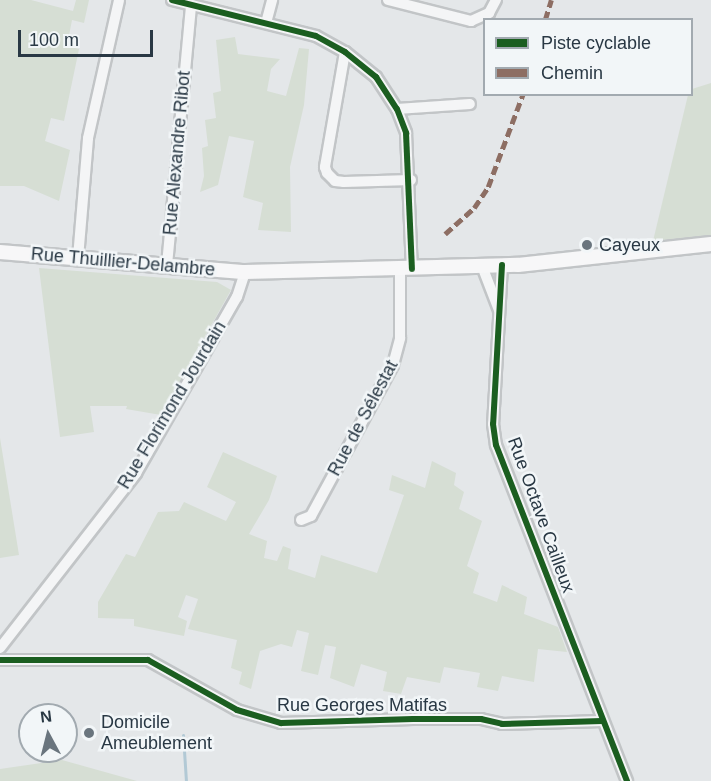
<!DOCTYPE html>
<meta charset="utf-8">
<style>
body{margin:0}
#map{position:relative;width:711px;height:781px;overflow:hidden;background:#e4e7e9;font-family:Helvetica,sans-serif}
div>[style]{position:absolute}
.green>*{inset:0;background:#d6ded4}
.stream>*{height:3px;margin:-1.5px;padding:0 1.5px;transform-origin:1.5px;border-radius:1.5px;background:#b2c9d5}
.roads{filter:drop-shadow(2px 0 #c2c5c7) drop-shadow(-2px 0 #c2c5c7) drop-shadow(0 2px #c2c5c7) drop-shadow(0 -2px #c2c5c7)}
.minor>*{height:10px;margin:-5px;padding:0 5px;transform-origin:5px;border-radius:5px;background:#f4f5f6}
.major>*{height:14px;margin:-7px;padding:0 7px;transform-origin:7px;border-radius:7px;background:#f7f7f8}
.quiet>*{height:4.5px;margin-top:-2.25px;transform-origin:0;background:repeating-linear-gradient(90deg,#8d6e63 0 9px,transparent 0 13.5px)}
.cycleway>*{height:6px;margin:-3px;padding:0 3px;transform-origin:3px;border-radius:3px;background:#1b5e20}
.dots>*{width:16px;height:16px;translate:-50% -50%;box-sizing:border-box;border:3px solid #f2f6f8;border-radius:50%}
span{translate:-50% -50%;white-space:nowrap;text-align:center;line-height:1.15;-webkit-text-stroke:5px #f2f6f8;paint-order:stroke}
.street-label{font-size:18px;color:#293844}
.poi-label{font-size:18px;color:#293844}
.left{translate:0 -50%;text-align:left}
.legend{position:absolute;left:483px;top:18px;width:210px;height:78px;box-sizing:border-box;background:#f2f6f8;border:2px solid #a2aab0;margin:0;padding:8px 10px;list-style:none;font-size:18px;color:#293844}
.legend li{display:flex;align-items:center;gap:12px;height:30px}
.legend b{width:30px;border:2px solid #a2aab0}
.north{position:absolute;left:18px;top:703px;width:60px;height:60px;box-sizing:border-box;background:#f2f6f8;border:2px solid #a2aab0;border-radius:50%;rotate:353deg;font-size:16px;font-weight:700;line-height:24px;text-align:center;color:#293844}
.north::after{content:'';display:block;margin:auto;width:21px;height:27px;background:#6a757e;clip-path:polygon(50% 0,100% 100%,50% 72%,0 100%)}
.scale{position:absolute;left:18px;top:30px;width:135px;height:27px;box-sizing:border-box;border:3px solid #293844;border-top:0;padding-left:8px;font-size:18px;line-height:21px;white-space:nowrap;color:#293844;-webkit-text-stroke:4px #f2f6f8;paint-order:stroke}
</style>
<div id="map">
<div class="green">
<div style="clip-path:polygon(0 0,31px 0,73px 11px,76px 0,89px 0,84px 23px,72px 20px,67px 46px,79px 49px,64px 121px,51px 118px,45px 141px,70px 150px,59px 201px,24px 186px,0 186px)"></div>
<div style="clip-path:polygon(235px 37px,238px 54px,280px 59px,271px 69px,267px 91px,286px 96px,299px 48px,309px 49px,304px 105px,290px 167px,291px 232px,258px 230px,263px 203px,243px 197px,254px 141px,229px 136px,218px 185px,200px 192px,204px 176px,202px 148px,208px 146px,205px 120px,216px 118px,213px 93px,221px 91px,216px 40px)"></div>
<div style="clip-path:polygon(711px 83px,711px 235px,653px 241px,688px 95px,692px 89px)"></div>
<div style="clip-path:polygon(39px 268px,217px 282px,231px 290px,161px 415px,126px 409px,127px 406px,90px 406px,94px 432px,60px 437px)"></div>
<div style="clip-path:polygon(0 438px,19px 555px,0 558px)"></div>
<div style="clip-path:polygon(223px 452px,277px 476px,269px 500px,249px 534px,267px 541px,264px 558px,277px 561px,283px 546px,291px 549px,288px 569px,315px 578px,321px 555px,377px 573px,404px 495px,389px 490px,392px 475px,425px 488px,432px 461px,456px 473px,454px 485px,464px 492px,459px 509px,482px 521px,467px 566px,479px 573px,473px 593px,497px 602px,502px 585px,527px 597px,524px 614px,558px 627px,567px 652px,538px 649px,534px 682px,502px 676px,498px 691px,477px 687px,480px 673px,444px 667px,440px 683px,407px 677px,401px 694px,383px 691px,387px 672px,361px 664px,354px 687px,330px 678px,336px 647px,325px 645px,318px 675px,301px 671px,309px 633px,297px 630px,292px 647px,281px 644px,260px 651px,251px 689px,239px 684px,242px 672px,231px 668px,237px 640px,188px 629px,198px 599px,186px 595px,178px 617px,187px 621px,184px 636px,134px 626px,134px 619px,98px 618px,98px 602px,126px 554px,135px 557px,158px 512px,179px 511px,184px 502px,226px 521px,236px 502px,207px 487px)"></div>
<div style="clip-path:polygon(62px 760px,137px 781px,0 781px,0 769px)"></div>
</div>
<div class="stream">
<div style="left:183px;top:735px;width:46px;rotate:86.3deg"></div>
</div>
<div class="roads">
<div class="minor">
<div style="left:172px;top:0;width:148px;rotate:14deg"></div>
<div style="left:316px;top:36px;width:33px;rotate:29deg"></div>
<div style="left:345px;top:52px;width:40px;rotate:39deg"></div>
<div style="left:376px;top:77px;width:38px;rotate:57deg"></div>
<div style="left:397px;top:109px;width:26px;rotate:69deg"></div>
<div style="left:406px;top:133px;width:136px;rotate:87.5deg"></div>
<div style="left:388px;top:0;width:86px;rotate:14.2deg"></div>
<div style="left:471px;top:21px;width:20px;rotate:-24deg"></div>
<div style="left:489px;top:13px;width:15px;rotate:-62deg"></div>
<div style="left:266px;top:23px;width:24px;rotate:-75deg"></div>
<div style="left:345px;top:52px;width:117px;rotate:99.9deg"></div>
<div style="left:325px;top:167px;width:6px;rotate:72deg"></div>
<div style="left:327px;top:173px;width:11px;rotate:45deg"></div>
<div style="left:335px;top:181px;width:9px;rotate:6deg"></div>
<div style="left:344px;top:182px;width:67px;rotate:-1.7deg"></div>
<div style="left:397px;top:109px;width:73px;rotate:-3.9deg"></div>
<div style="left:78px;top:258px;width:120px;rotate:-85.2deg"></div>
<div style="left:88px;top:138px;width:141px;rotate:-77.3deg"></div>
<div style="left:167px;top:265px;width:261px;rotate:-84.7deg"></div>
<div style="left:502px;top:265px;width:159px;rotate:93.2deg"></div>
<div style="left:493px;top:424px;width:21px;rotate:82deg"></div>
<div style="left:496px;top:445px;width:361px;rotate:68.7deg"></div>
<div style="left:482px;top:266px;width:47px;rotate:68.9deg"></div>
<div style="left:301px;top:520px;width:11px;rotate:-22deg"></div>
<div style="left:311px;top:516px;width:172px;rotate:-61.5deg"></div>
<div style="left:393px;top:365px;width:28px;rotate:-75deg"></div>
<div style="left:400px;top:338px;width:69px;rotate:-90deg"></div>
<div style="left:0;top:648px;width:222px;rotate:-52.1deg"></div>
<div style="left:136px;top:473px;width:203px;rotate:-60.2deg"></div>
<div style="left:237px;top:297px;width:26px;rotate:-72deg"></div>
<div style="left:0;top:660px;width:148px"></div>
<div style="left:148px;top:660px;width:102px;rotate:29.3deg"></div>
<div style="left:237px;top:710px;width:46px;rotate:16.5deg"></div>
<div style="left:281px;top:723px;width:132px;rotate:-1.7deg"></div>
<div style="left:413px;top:719px;width:68px"></div>
<div style="left:481px;top:719px;width:22px;rotate:13deg"></div>
<div style="left:502px;top:724px;width:100px;rotate:-1.7deg"></div>
</div>
<div class="major">
<div style="left:0;top:252px;width:246px;rotate:4.7deg"></div>
<div style="left:245px;top:272px;width:273px;rotate:-1.5deg"></div>
<div style="left:518px;top:265px;width:194px;rotate:-6.2deg"></div>
</div>
</div>
<div class="quiet">
<div style="left:545px;top:20px;width:21px;rotate:-73deg"></div>
<div style="left:445px;top:234px;width:39px;rotate:-42deg"></div>
<div style="left:474px;top:208px;width:25px;rotate:-56deg"></div>
<div style="left:488px;top:187px;width:99px;rotate:-69.4deg"></div>
</div>
<div class="cycleway">
<div style="left:172px;top:0;width:148px;rotate:14deg"></div>
<div style="left:316px;top:36px;width:33px;rotate:29deg"></div>
<div style="left:345px;top:52px;width:40px;rotate:39deg"></div>
<div style="left:376px;top:77px;width:38px;rotate:57deg"></div>
<div style="left:397px;top:109px;width:26px;rotate:69deg"></div>
<div style="left:406px;top:133px;width:136px;rotate:87.5deg"></div>
<div style="left:502px;top:265px;width:159px;rotate:93.2deg"></div>
<div style="left:493px;top:424px;width:21px;rotate:82deg"></div>
<div style="left:496px;top:445px;width:361px;rotate:68.7deg"></div>
<div style="left:0;top:660px;width:148px"></div>
<div style="left:148px;top:660px;width:102px;rotate:29.3deg"></div>
<div style="left:237px;top:710px;width:46px;rotate:16.5deg"></div>
<div style="left:281px;top:723px;width:132px;rotate:-1.7deg"></div>
<div style="left:413px;top:719px;width:68px"></div>
<div style="left:481px;top:719px;width:22px;rotate:13deg"></div>
<div style="left:502px;top:724px;width:100px;rotate:-1.7deg"></div>
</div>
<div class="dots">
<div style="left:587px;top:245px;background:#6a757e"></div>
<div style="left:89px;top:733px;background:#6a757e"></div>
</div>
<div class="street-label">
<span style="left:177px;top:153px;rotate:-85deg">Rue Alexandre Ribot</span>
<span style="left:123px;top:262px;rotate:5deg">Rue Thuillier-Delambre</span>
<span style="left:172px;top:405px;rotate:-59deg">Rue Florimond Jourdain</span>
<span style="left:363px;top:418px;rotate:-62deg">Rue de Sélestat</span>
<span style="left:541px;top:515px;rotate:70deg">Rue Octave Cailleux</span>
<span style="left:362px;top:705px">Rue Georges Matifas</span>
</div>
<div class="poi-label">
<span class="left" style="left:599px;top:245px">Cayeux</span>
<span class="left" style="left:101px;top:733px">Domicile<br>Ameublement</span>
</div>
<ul class="legend">
<li><b style="height:8px;background:#1b5e20"></b>Piste cyclable</li>
<li><b style="height:8px;background:#8d6e63"></b>Chemin</li>
</ul>
<div class="north">N</div>
<div class="scale">100 m</div>
</div>
